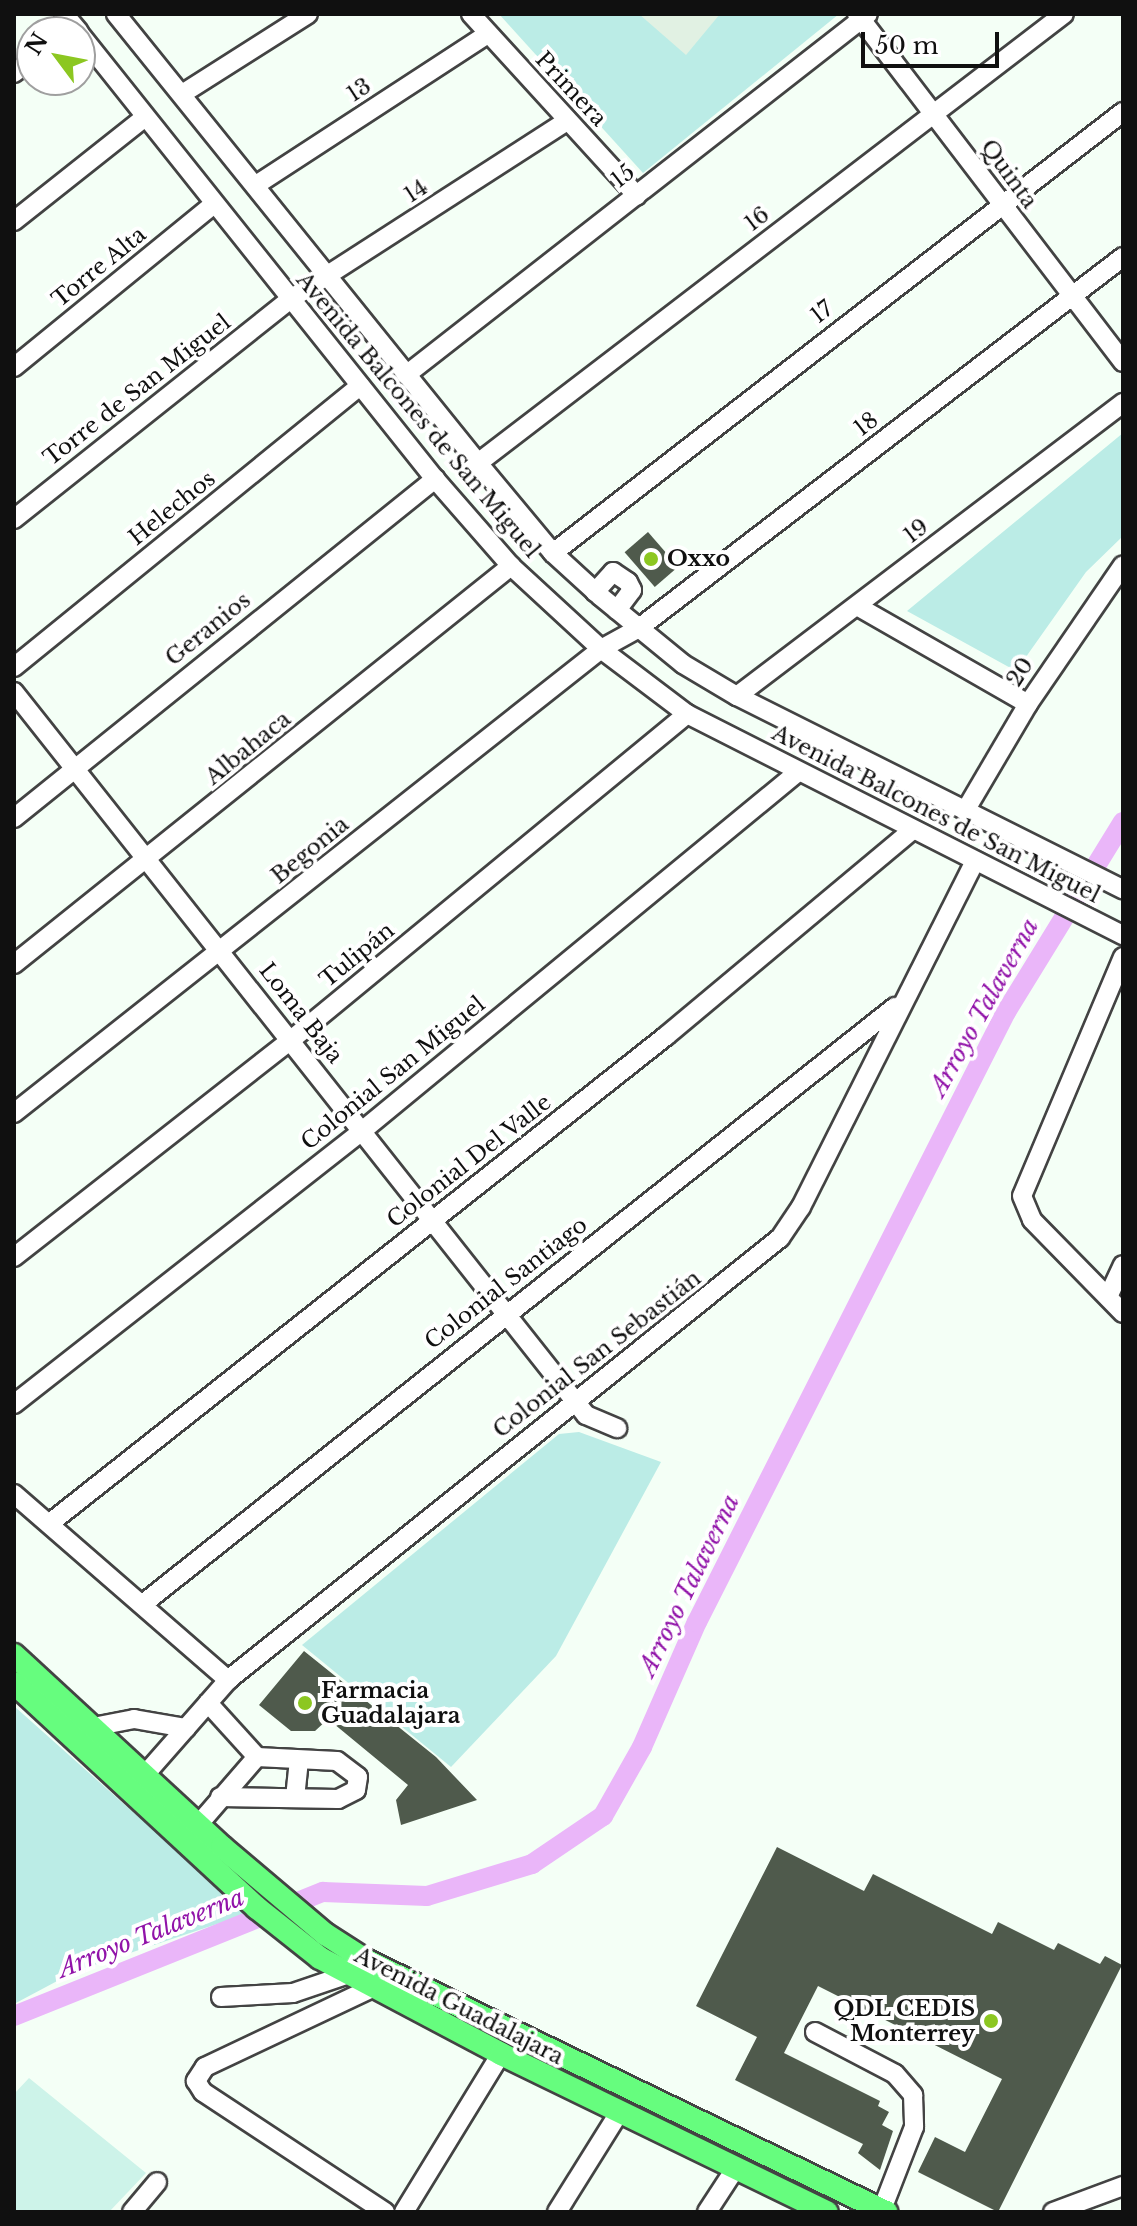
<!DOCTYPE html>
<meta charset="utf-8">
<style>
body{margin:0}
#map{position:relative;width:1137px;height:2226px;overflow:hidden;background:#f4fff6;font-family:"Libre Baskerville",serif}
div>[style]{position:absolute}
.green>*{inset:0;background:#bbece6}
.pitch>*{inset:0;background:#cdf3e9}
.plaza>*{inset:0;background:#e1f1e3}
.canal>*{height:20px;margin:-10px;padding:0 10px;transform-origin:10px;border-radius:10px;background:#eab6f9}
.building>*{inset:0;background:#4f5a4c;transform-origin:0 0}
.roads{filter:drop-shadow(2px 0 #434343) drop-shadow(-2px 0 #434343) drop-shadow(0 2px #434343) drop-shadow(0 -2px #434343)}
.minor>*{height:18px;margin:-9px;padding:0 9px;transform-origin:9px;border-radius:9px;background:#fff}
.major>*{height:22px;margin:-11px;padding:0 11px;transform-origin:11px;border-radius:11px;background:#66fd7e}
.dots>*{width:22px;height:22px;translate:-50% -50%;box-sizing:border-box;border:4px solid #fff;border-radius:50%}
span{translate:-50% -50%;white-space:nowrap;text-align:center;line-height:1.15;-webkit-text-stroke:8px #fff;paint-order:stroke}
.street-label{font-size:22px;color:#101010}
.poi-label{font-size:22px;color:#101010;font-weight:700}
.left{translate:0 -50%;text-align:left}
.right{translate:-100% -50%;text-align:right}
.water-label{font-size:24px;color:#9113a9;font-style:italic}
.frame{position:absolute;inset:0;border:16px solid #101010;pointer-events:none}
.north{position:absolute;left:16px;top:16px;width:80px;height:80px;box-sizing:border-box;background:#fff;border:2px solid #9f9f9f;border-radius:50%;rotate:302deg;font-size:22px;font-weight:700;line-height:32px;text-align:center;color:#101010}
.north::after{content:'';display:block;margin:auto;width:28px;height:36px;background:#8cc721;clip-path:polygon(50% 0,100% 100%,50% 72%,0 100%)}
.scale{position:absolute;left:861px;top:32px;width:138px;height:36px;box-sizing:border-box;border:4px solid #101010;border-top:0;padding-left:10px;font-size:24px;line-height:28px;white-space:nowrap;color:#101010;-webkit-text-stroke:6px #fff;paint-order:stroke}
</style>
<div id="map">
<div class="green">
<div style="clip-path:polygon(499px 14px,839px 14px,643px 173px)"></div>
<div style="clip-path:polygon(1123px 433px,1123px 536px,1086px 572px,1016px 671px,907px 611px)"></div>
<div style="clip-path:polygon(579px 1432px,661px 1462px,556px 1656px,451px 1767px,302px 1645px,559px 1434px)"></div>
<div style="clip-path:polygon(14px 1706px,125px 1805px,250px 1913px,76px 1971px,14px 2004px)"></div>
</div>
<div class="pitch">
<div style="clip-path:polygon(29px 2078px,146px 2173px,109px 2212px,14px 2212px,14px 2094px)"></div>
</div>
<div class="plaza">
<div style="clip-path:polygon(639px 14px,720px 14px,686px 55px)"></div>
</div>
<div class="canal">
<div style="left:14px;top:2016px;width:333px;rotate:-21.9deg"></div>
<div style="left:323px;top:1892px;width:104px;rotate:2.2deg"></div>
<div style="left:427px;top:1896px;width:110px;rotate:-16.9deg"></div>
<div style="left:532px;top:1864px;width:86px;rotate:-34.1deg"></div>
<div style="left:603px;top:1816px;width:79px;rotate:-60.5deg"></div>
<div style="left:642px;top:1747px;width:137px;rotate:-66.3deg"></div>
<div style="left:697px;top:1622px;width:684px;rotate:-63.14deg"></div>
<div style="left:1006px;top:1012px;width:223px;rotate:-58.4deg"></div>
</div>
<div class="building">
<div style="left:648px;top:532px;width:46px;height:31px;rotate:49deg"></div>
<div style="clip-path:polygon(304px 1651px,436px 1757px,477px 1800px,401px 1825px,396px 1800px,408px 1785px,328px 1719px,315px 1731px,291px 1731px,259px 1705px)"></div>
<div style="clip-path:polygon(777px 1847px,864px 1891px,873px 1874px,992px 1934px,998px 1922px,1054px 1950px,1058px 1943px,1100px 1964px,1105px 1956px,1122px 1965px,998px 2212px,918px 2172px,935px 2137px,965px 2152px,1002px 2079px,818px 1986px,784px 2053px,880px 2101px,878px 2106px,889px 2112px,882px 2125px,893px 2131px,880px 2170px,858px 2153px,863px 2144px,735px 2080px,757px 2037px,696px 2006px)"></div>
</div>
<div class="roads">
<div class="minor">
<div style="left:64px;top:14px;width:23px;rotate:50deg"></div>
<div style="left:116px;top:14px;width:577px;rotate:51.12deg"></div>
<div style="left:478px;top:463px;width:117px;rotate:50.2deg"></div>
<div style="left:553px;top:553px;width:64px;rotate:42.5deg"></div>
<div style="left:600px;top:596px;width:107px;rotate:39.3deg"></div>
<div style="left:683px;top:664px;width:63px;rotate:30.7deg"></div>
<div style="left:737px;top:696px;width:432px;rotate:26.6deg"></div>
<div style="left:471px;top:14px;width:246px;rotate:47.6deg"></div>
<div style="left:857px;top:14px;width:438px;rotate:52.6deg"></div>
<div style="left:80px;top:34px;width:569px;rotate:51.42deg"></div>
<div style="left:435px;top:479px;width:116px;rotate:48.9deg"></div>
<div style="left:511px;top:566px;width:122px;rotate:42.7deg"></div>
<div style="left:601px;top:649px;width:108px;rotate:37.1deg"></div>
<div style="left:687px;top:714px;width:489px;rotate:26.9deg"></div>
<div style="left:14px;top:73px;width:23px;rotate:-38deg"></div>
<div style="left:182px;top:94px;width:149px;rotate:-32.4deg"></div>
<div style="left:256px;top:185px;width:277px;rotate:-33.1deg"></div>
<div style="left:14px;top:221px;width:167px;rotate:-38.4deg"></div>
<div style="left:14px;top:367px;width:258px;rotate:-39.2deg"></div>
<div style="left:406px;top:375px;width:586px;rotate:-38deg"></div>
<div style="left:478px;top:463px;width:738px;rotate:-37.46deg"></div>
<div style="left:14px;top:519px;width:352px;rotate:-38.5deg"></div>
<div style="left:289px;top:300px;width:331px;rotate:-32.8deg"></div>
<div style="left:553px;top:553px;width:721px;rotate:-37.73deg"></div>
<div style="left:595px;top:592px;width:27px;rotate:-48deg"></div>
<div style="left:613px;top:572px;width:18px;rotate:34deg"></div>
<div style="left:628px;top:582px;width:9px;rotate:63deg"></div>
<div style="left:632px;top:590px;width:25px;rotate:127deg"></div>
<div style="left:857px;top:606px;width:197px;rotate:29.8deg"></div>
<div style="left:14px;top:667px;width:446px;rotate:-39.1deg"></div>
<div style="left:14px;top:692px;width:922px;rotate:51.65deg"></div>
<div style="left:586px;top:1415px;width:34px;rotate:23deg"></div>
<div style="left:737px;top:696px;width:485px;rotate:-37.2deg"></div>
<div style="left:965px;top:811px;width:124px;rotate:-59.5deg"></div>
<div style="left:1028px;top:704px;width:168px;rotate:-55.6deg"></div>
<div style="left:14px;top:818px;width:541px;rotate:-38.84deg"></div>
<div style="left:1123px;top:957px;width:259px;rotate:112.9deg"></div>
<div style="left:1022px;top:1196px;width:26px;rotate:67deg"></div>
<div style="left:1032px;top:1220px;width:130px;rotate:45.6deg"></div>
<div style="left:14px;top:964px;width:637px;rotate:-38.69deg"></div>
<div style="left:14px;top:1113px;width:748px;rotate:-38.32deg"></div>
<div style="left:601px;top:649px;width:43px;rotate:-28.9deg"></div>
<div style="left:639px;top:628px;width:610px;rotate:-37.47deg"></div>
<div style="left:14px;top:1257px;width:352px;rotate:-38.1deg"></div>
<div style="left:291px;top:1040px;width:513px;rotate:-39.46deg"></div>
<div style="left:1108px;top:1297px;width:35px;rotate:-65deg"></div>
<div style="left:14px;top:1404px;width:442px;rotate:-38.1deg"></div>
<div style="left:362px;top:1131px;width:565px;rotate:-39.47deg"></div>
<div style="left:14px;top:1494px;width:284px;rotate:41deg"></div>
<div style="left:50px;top:1523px;width:785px;rotate:-38.33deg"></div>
<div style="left:666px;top:1036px;width:321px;rotate:-39.9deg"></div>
<div style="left:144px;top:1603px;width:959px;rotate:-38.44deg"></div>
<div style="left:208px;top:1703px;width:73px;rotate:47.8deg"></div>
<div style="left:257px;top:1757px;width:80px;rotate:2.9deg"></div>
<div style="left:337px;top:1761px;width:26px;rotate:37deg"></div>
<div style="left:358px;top:1777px;width:13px;rotate:99deg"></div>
<div style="left:356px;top:1790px;width:20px;rotate:153deg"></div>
<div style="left:338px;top:1799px;width:118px;rotate:-179deg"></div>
<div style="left:93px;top:1727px;width:42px;rotate:-11deg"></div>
<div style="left:134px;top:1719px;width:53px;rotate:9.8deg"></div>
<div style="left:135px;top:1786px;width:141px;rotate:-48.7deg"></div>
<div style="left:228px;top:1680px;width:707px;rotate:-38.69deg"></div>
<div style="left:780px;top:1238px;width:37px;rotate:-56deg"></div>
<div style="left:801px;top:1207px;width:387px;rotate:-63.3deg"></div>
<div style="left:295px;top:1798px;width:37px;rotate:-84deg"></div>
<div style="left:198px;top:1825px;width:90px;rotate:-49.1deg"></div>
<div style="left:372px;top:1988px;width:185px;rotate:154.7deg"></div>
<div style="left:205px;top:2067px;width:17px;rotate:123deg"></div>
<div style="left:196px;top:2081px;width:13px;rotate:58deg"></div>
<div style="left:203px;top:2092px;width:218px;rotate:33.4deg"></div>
<div style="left:221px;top:1997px;width:72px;rotate:-3.2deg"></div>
<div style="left:293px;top:1993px;width:59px;rotate:-18.7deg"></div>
<div style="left:815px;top:2032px;width:90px;rotate:27.7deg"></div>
<div style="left:895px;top:2074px;width:28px;rotate:49deg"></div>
<div style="left:913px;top:2095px;width:32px;rotate:88deg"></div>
<div style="left:914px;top:2127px;width:91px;rotate:111.2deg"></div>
<div style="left:132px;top:2212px;width:39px;rotate:-50deg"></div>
<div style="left:404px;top:2212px;width:185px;rotate:-58.5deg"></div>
<div style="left:557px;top:2212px;width:119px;rotate:-58deg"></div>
<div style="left:707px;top:2212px;width:51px;rotate:-56.9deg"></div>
<div style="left:1053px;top:2212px;width:75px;rotate:-20.4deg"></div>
</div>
<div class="major">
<div style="left:14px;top:1655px;width:283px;rotate:42.7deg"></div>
<div style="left:222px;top:1847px;width:135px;rotate:40.2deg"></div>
<div style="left:325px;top:1934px;width:50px;rotate:32.7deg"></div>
<div style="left:367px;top:1961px;width:577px;rotate:25.81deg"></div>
<div style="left:14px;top:1683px;width:331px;rotate:42.8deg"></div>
<div style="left:257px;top:1908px;width:80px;rotate:38.4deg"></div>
<div style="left:320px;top:1958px;width:205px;rotate:27.9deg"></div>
<div style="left:501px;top:2054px;width:362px;rotate:25.9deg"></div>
</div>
</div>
<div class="dots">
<div style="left:651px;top:559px;background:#8cc721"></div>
<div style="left:305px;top:1703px;background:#8cc721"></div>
<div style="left:991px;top:2021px;background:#8cc721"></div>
</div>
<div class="street-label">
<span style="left:571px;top:89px;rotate:47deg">Primera</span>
<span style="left:359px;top:90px;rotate:-33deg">13</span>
<span style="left:1009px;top:174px;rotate:54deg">Quinta</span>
<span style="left:623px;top:176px;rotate:-38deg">15</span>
<span style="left:416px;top:191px;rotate:-33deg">14</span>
<span style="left:757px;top:219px;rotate:-37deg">16</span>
<span style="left:99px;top:267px;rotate:-39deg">Torre Alta</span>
<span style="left:822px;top:312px;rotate:-38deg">17</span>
<span style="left:137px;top:390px;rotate:-38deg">Torre de San Miguel</span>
<span style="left:418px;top:415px;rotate:50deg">Avenida Balcones de San Miguel</span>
<span style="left:866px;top:424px;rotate:-38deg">18</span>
<span style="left:172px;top:508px;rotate:-39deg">Helechos</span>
<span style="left:916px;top:531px;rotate:-37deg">19</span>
<span style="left:208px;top:629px;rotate:-39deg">Geranios</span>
<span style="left:1020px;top:672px;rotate:-57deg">20</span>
<span style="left:248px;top:748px;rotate:-39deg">Albahaca</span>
<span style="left:936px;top:814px;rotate:27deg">Avenida Balcones de San Miguel</span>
<span style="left:310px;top:850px;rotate:-39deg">Begonia</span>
<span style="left:357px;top:955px;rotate:-39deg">Tulipán</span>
<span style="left:301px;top:1013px;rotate:52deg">Loma Baja</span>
<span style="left:393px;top:1073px;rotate:-39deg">Colonial San Miguel</span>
<span style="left:469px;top:1161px;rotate:-38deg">Colonial Del Valle</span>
<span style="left:506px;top:1283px;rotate:-38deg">Colonial Santiago</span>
<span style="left:597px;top:1354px;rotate:-38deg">Colonial San Sebastián</span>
<span style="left:459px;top:2006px;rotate:27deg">Avenida Guadalajara</span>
</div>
<div class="poi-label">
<span class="left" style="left:667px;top:559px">Oxxo</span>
<span class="left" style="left:321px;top:1703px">Farmacia<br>Guadalajara</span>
<span class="right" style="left:975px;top:2021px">QDL CEDIS<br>Monterrey</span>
</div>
<div class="water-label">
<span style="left:984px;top:1007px;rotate:-61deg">Arroyo Talaverna</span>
<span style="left:689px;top:1585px;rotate:-64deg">Arroyo Talaverna</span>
<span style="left:151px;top:1933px;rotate:-22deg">Arroyo Talaverna</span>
</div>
<div class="frame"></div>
<div class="north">N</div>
<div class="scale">50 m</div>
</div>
